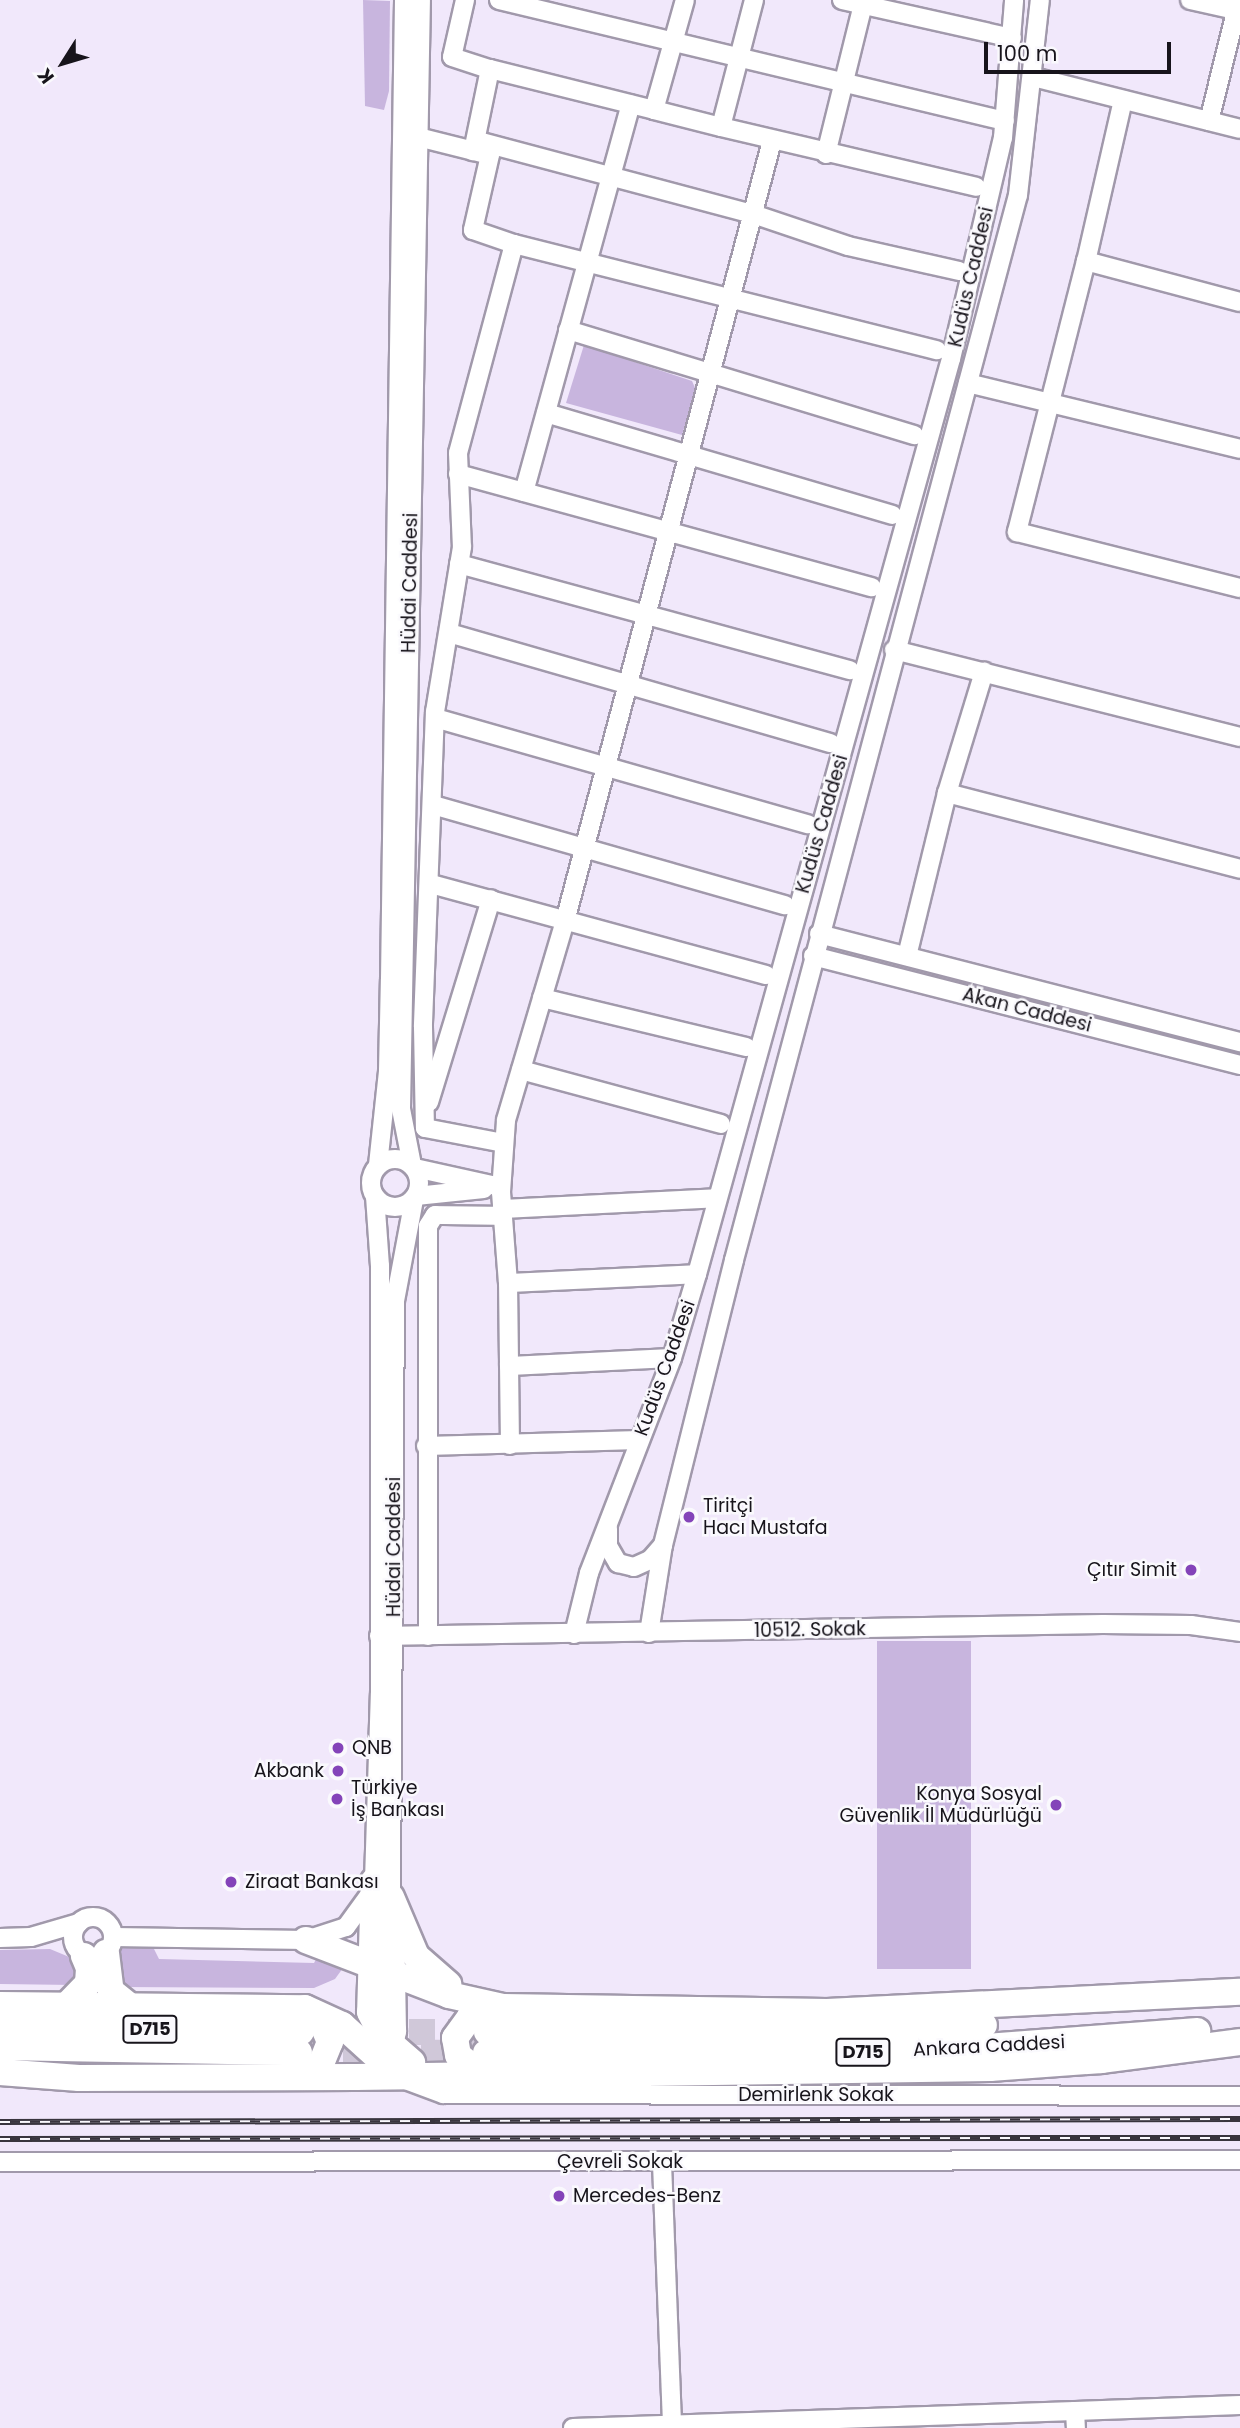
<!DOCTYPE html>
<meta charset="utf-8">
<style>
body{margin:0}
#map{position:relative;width:1240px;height:2428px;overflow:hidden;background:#f1e8fb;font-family:Poppins,sans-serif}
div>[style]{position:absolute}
.green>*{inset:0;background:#c8b5de;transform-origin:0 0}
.highway-tunnel>*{height:26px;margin-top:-13px;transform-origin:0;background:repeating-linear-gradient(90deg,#d0c8d9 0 26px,transparent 0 39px)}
.roads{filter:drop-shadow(2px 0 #a199ab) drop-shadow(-2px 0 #a199ab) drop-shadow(0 2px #a199ab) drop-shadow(0 -2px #a199ab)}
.minor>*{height:18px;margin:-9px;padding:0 9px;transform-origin:9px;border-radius:9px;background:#fff}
.minor>.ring{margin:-9px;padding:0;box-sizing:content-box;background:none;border:18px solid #fff;border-radius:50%}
.highway>*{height:26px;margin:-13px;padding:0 13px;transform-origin:13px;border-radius:13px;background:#fff}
.rail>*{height:6px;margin-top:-3px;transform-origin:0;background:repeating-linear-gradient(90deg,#faf9fd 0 10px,#39353e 0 20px);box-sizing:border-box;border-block:2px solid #39353e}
.dots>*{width:19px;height:19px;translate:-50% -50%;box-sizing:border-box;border:4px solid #faf9fd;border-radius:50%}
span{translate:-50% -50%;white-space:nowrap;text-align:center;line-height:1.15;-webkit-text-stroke:5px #faf9fd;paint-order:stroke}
.shield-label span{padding:2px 5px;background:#faf9fd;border:2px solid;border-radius:5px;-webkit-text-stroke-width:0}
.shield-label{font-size:18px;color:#17141b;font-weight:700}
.street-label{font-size:19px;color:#17141b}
.poi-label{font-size:19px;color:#17141b}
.left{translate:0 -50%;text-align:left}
.right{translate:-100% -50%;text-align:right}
.north{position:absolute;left:28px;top:28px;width:70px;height:70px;-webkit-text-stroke:5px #faf9fd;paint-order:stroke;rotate:233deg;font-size:19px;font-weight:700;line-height:28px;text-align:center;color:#17141b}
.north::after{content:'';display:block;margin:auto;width:24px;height:32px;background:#17141b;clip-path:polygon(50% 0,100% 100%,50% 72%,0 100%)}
.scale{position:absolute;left:984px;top:42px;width:187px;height:32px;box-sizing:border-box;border:4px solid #17141b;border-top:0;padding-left:9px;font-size:21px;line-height:24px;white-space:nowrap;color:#17141b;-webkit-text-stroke:5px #faf9fd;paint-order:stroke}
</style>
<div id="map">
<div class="green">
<div style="clip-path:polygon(363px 0,390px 1px,389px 91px,384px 110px,365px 106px)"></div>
<div style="clip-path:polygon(584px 345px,692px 381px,696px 390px,682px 435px,566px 403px)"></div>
<div style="left:877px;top:1641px;width:94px;height:328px"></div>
<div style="clip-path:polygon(122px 1941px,151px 1943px,159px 1959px,314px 1963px,321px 1950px,348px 1961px,335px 1979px,314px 1988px,120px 1987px,115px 1965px)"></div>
<div style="clip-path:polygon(50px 1949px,74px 1959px,78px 1969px,74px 1985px,0 1984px,0 1950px)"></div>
</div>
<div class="highway-tunnel">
<div style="left:370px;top:2032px;width:109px"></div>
<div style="left:304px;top:2052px;width:175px;rotate:0.3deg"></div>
</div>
<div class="roads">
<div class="minor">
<div style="left:465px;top:0;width:58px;rotate:102.8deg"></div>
<div style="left:452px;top:57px;width:40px;rotate:18deg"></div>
<div style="left:490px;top:69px;width:84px;rotate:101.7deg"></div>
<div style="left:499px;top:0;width:520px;rotate:13.45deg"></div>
<div style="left:754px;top:0;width:131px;rotate:104.6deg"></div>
<div style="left:721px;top:127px;width:262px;rotate:13.2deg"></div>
<div style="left:842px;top:0;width:174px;rotate:12.6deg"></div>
<div style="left:1190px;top:0;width:51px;rotate:12.4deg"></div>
<div style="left:490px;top:69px;width:169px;rotate:14deg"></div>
<div style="left:654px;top:110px;width:114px;rotate:-74.3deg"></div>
<div style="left:1033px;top:77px;width:213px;rotate:14.1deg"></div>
<div style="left:1123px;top:100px;width:165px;rotate:102.9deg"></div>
<div style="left:1086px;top:261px;width:159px;rotate:14.9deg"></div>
<div style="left:654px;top:110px;width:69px;rotate:14.2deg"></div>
<div style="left:1209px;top:121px;width:125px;rotate:-76.1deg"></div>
<div style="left:418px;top:137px;width:74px;rotate:14deg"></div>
<div style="left:490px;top:155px;width:77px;rotate:102.8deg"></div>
<div style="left:473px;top:230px;width:43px;rotate:18.9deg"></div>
<div style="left:514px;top:244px;width:216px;rotate:105deg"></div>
<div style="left:458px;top:453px;width:94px;rotate:87.6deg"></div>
<div style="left:462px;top:547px;width:166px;rotate:99.3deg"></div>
<div style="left:435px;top:711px;width:316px;rotate:92.2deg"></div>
<div style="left:423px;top:1027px;width:101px;rotate:88.9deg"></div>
<div style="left:425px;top:1128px;width:80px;rotate:10.8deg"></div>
<div style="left:478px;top:141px;width:285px;rotate:14.9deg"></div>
<div style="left:753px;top:214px;width:100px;rotate:18.6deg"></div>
<div style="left:848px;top:246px;width:114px;rotate:12.7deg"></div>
<div style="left:826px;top:154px;width:159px;rotate:-76.1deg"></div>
<div style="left:514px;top:244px;width:436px;rotate:14.1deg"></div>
<div style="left:1086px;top:261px;width:280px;rotate:104.3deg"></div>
<div style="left:1017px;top:532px;width:230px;rotate:14.1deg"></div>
<div style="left:568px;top:330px;width:362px;rotate:16.9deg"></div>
<div style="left:968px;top:383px;width:280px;rotate:13.6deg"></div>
<div style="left:546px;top:413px;width:361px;rotate:16.4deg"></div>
<div style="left:458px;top:474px;width:429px;rotate:15.3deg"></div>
<div style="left:524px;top:492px;width:402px;rotate:-74.6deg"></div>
<div style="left:459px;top:564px;width:405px;rotate:15.2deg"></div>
<div style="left:449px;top:633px;width:397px;rotate:16.1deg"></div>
<div style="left:894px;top:650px;width:357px;rotate:14.1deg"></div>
<div style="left:435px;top:718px;width:388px;rotate:15.9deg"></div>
<div style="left:947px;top:793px;width:303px;rotate:14.5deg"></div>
<div style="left:433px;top:805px;width:366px;rotate:15.9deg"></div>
<div style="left:431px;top:884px;width:347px;rotate:15.2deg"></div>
<div style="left:819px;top:934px;width:435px;rotate:14.4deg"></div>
<div style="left:813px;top:956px;width:441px;rotate:14.3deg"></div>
<div style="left:907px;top:956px;width:168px;rotate:-76.2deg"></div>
<div style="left:947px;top:793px;width:127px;rotate:-73deg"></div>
<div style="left:542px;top:998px;width:210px;rotate:13.5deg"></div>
<div style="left:521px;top:1070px;width:207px;rotate:15.1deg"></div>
<div style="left:429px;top:1102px;width:212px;rotate:-73deg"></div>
<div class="ring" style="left:371px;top:1159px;width:30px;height:30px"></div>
<div style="left:378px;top:1165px;width:95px;rotate:-83.9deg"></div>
<div style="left:388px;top:1071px;width:92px;rotate:-88.8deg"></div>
<div style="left:390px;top:979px;width:979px;rotate:-89.18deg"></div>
<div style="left:412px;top:1165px;width:57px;rotate:-101.1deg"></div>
<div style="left:401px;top:1109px;width:1109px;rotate:-88.97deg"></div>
<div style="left:415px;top:1168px;width:88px;rotate:12.5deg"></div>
<div style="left:416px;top:1196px;width:68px;rotate:-5.9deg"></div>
<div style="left:502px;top:1209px;width:215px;rotate:-2.9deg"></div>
<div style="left:508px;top:1283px;width:189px;rotate:-2.7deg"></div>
<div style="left:509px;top:1366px;width:163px;rotate:-2.8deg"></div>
<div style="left:510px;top:1445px;width:162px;rotate:-90.7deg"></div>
<div style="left:508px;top:1283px;width:91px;rotate:-94.4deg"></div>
<div style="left:501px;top:1192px;width:72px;rotate:-86deg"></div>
<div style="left:506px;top:1120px;width:208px;rotate:-73.5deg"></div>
<div style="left:565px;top:921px;width:807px;rotate:-75.14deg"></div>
<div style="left:426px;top:1446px;width:213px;rotate:-1.6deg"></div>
<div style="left:608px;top:1529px;width:17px;rotate:90deg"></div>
<div style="left:608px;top:1546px;width:20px;rotate:60deg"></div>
<div style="left:618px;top:1563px;width:16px;rotate:14deg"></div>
<div style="left:634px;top:1567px;width:17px;rotate:-24deg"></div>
<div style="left:650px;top:1560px;width:20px;rotate:-49deg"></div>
<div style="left:649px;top:1633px;width:89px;rotate:-81deg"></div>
<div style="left:663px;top:1545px;width:294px;rotate:-76deg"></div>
<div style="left:734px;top:1260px;width:1102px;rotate:-75.07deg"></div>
<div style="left:1018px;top:195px;width:196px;rotate:-83.6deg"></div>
<div style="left:574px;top:1634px;width:63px;rotate:-76.2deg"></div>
<div style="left:589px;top:1573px;width:230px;rotate:-68.9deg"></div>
<div style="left:672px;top:1358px;width:88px;rotate:-73.4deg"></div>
<div style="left:697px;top:1274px;width:950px;rotate:-74.49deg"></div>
<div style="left:951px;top:359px;width:227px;rotate:-76.8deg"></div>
<div style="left:1003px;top:138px;width:138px;rotate:-85.4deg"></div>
<div style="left:379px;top:1636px;width:724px;rotate:-0.95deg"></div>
<div style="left:1103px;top:1624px;width:88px;rotate:0.7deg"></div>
<div style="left:1191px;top:1625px;width:49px;rotate:8.1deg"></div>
<div style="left:428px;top:1636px;width:410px;rotate:-90deg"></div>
<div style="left:428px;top:1226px;width:13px;rotate:-58deg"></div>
<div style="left:435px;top:1215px;width:68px;rotate:0.8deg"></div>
<div style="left:391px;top:1897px;width:596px;rotate:-89.62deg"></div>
<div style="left:395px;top:1301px;width:104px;rotate:-79.4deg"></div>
<div class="ring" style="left:73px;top:1917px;width:22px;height:22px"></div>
<div style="left:114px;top:1937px;width:192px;rotate:0.9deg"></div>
<div style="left:306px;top:1940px;width:42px;rotate:-18deg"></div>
<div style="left:346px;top:1927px;width:41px;rotate:-54deg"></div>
<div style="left:370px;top:1894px;width:14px;rotate:-73deg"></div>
<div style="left:374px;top:1881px;width:188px;rotate:-88.2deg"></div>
<div style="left:380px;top:1693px;width:427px;rotate:-90deg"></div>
<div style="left:380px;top:1266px;width:69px;rotate:-94.1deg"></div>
<div style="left:0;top:1938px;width:31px;rotate:-2deg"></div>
<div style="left:31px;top:1937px;width:50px;rotate:-16.3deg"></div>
<div style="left:403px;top:2079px;width:43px;rotate:20.6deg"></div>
<div style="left:443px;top:2094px;width:797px;rotate:0.14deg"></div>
<div style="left:0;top:2162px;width:1240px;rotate:-0.09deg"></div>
<div style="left:662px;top:2163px;width:265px;rotate:87.8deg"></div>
<div style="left:1075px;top:2411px;width:165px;rotate:-2.1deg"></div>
<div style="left:573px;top:2428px;width:502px;rotate:-1.94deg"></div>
<div style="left:1075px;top:2411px;width:17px;rotate:87deg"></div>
</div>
<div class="highway">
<div style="left:374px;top:1881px;width:131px;rotate:91.7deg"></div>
<div style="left:370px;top:2012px;width:27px;rotate:63deg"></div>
<div style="left:382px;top:2036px;width:40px;rotate:41deg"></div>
<div style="left:391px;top:1897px;width:64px;rotate:67deg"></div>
<div style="left:416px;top:1956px;width:43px;rotate:41.2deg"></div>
<div style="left:306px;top:1940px;width:153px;rotate:21deg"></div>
<div style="left:449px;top:1995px;width:55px;rotate:12.5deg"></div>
<div style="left:503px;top:2007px;width:324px;rotate:0.9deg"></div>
<div style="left:827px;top:2012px;width:413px;rotate:-2.8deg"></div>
<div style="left:106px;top:1953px;width:38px;rotate:83deg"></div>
<div style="left:111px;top:1991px;width:26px;rotate:39deg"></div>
<div style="left:0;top:2005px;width:305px;rotate:0.6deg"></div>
<div style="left:305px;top:2008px;width:41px;rotate:24.7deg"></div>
<div style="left:342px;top:2025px;width:73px;rotate:42.2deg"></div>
<div style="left:67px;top:2005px;width:30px;rotate:-46deg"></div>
<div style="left:88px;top:1983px;width:15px;rotate:-86deg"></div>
<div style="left:89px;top:1968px;width:13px;rotate:-113deg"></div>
<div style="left:0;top:2026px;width:301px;rotate:1.1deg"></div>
<div style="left:487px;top:2032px;width:422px;rotate:-0.3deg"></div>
<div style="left:909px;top:2030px;width:75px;rotate:-3.8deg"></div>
<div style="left:0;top:2047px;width:299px;rotate:1deg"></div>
<div style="left:388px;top:2053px;width:23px;rotate:-77deg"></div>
<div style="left:393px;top:2031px;width:117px;rotate:-91deg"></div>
<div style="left:486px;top:2053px;width:459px;rotate:-0.4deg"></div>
<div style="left:945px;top:2050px;width:253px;rotate:-4.3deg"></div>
<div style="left:0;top:2072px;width:79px;rotate:4.3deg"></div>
<div style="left:79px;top:2078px;width:277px;rotate:-0.2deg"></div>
<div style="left:356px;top:2077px;width:634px;rotate:-0.81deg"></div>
<div style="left:990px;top:2068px;width:112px;rotate:-4.1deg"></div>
<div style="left:1102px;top:2060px;width:139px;rotate:-7.4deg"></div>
<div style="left:480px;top:2073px;width:28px;rotate:-141deg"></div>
<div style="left:458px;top:2055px;width:17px;rotate:-100deg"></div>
<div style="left:455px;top:2038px;width:26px;rotate:-54deg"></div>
<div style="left:470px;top:2017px;width:29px;rotate:-18deg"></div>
<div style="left:299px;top:2077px;width:26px;rotate:-31deg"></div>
<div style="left:321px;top:2064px;width:24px;rotate:-68deg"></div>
<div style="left:330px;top:2042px;width:23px;rotate:-113deg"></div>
<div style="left:321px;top:2021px;width:17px;rotate:-147deg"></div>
</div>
</div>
<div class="rail">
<div style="left:0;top:2122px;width:1240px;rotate:-0.14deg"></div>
<div style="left:0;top:2139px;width:1240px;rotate:-0.05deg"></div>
</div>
<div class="dots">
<div style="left:689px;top:1517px;background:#8444b9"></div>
<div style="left:1191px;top:1570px;background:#8444b9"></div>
<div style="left:338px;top:1748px;background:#8444b9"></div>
<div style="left:338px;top:1771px;background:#8444b9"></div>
<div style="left:337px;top:1799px;background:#8444b9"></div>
<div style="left:1056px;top:1805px;background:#8444b9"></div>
<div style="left:231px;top:1882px;background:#8444b9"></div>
<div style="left:559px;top:2196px;background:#8444b9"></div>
</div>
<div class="shield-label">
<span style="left:150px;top:2029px">D715</span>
<span style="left:863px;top:2052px">D715</span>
</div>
<div class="street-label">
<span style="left:971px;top:277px;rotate:-77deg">Kudüs Caddesi</span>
<span style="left:410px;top:583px;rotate:-89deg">Hüdai Caddesi</span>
<span style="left:822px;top:824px;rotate:-74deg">Kudüs Caddesi</span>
<span style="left:1027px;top:1010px;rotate:14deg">Akan Caddesi</span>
<span style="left:665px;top:1368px;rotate:-70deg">Kudüs Caddesi</span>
<span style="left:394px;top:1547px;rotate:-90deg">Hüdai Caddesi</span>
<span style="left:810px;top:1630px;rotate:-1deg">10512. Sokak</span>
<span style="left:989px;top:2046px;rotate:-3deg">Ankara Caddesi</span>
<span style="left:816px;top:2095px">Demirlenk Sokak</span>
<span style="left:620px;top:2162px">Çevreli Sokak</span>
</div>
<div class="poi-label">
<span class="left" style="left:703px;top:1517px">Tiritçi<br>Hacı Mustafa</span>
<span class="right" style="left:1177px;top:1570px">Çıtır Simit</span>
<span class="left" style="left:352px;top:1748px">QNB</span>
<span class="right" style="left:324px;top:1771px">Akbank</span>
<span class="left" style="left:351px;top:1799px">Türkiye<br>İş Bankası</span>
<span class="right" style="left:1042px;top:1805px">Konya Sosyal<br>Güvenlik İl Müdürlüğü</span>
<span class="left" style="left:245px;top:1882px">Ziraat Bankası</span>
<span class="left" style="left:573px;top:2196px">Mercedes-Benz</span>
</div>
<div class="north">K</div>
<div class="scale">100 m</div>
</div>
